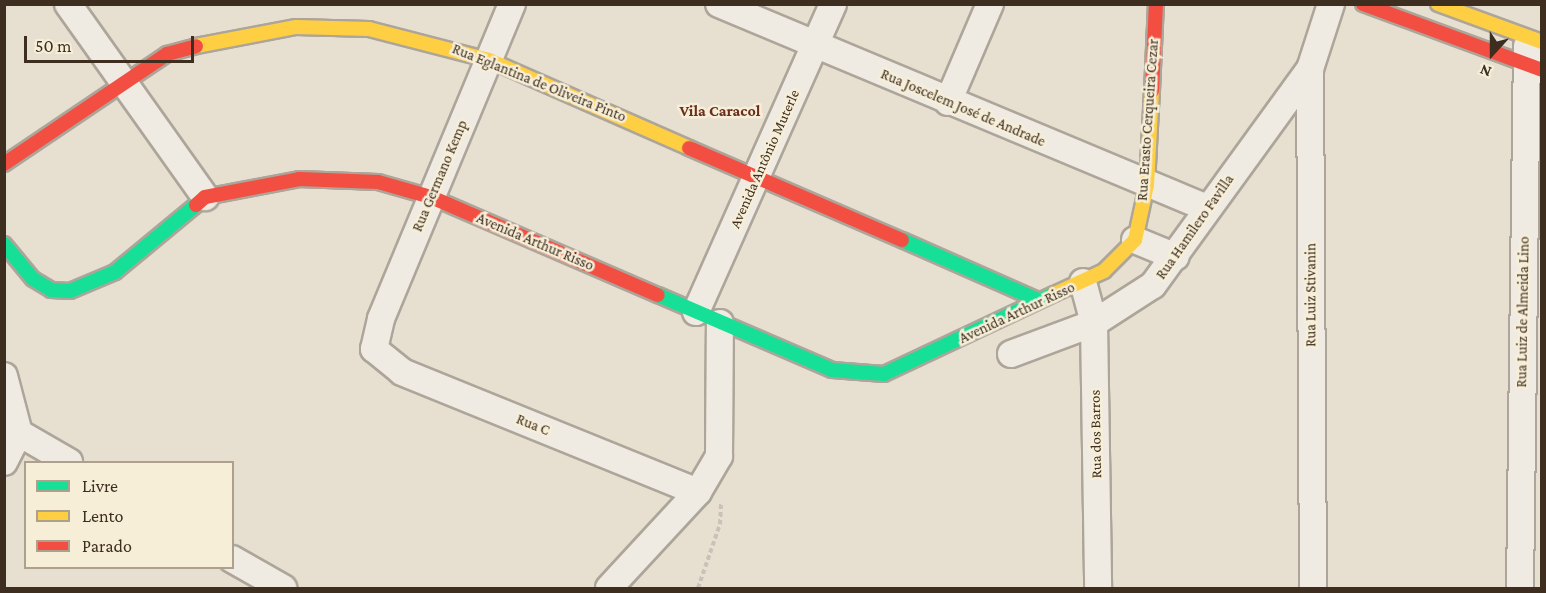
<!DOCTYPE html>
<meta charset="utf-8">
<style>
body{margin:0}
#map{position:relative;width:1546px;height:593px;overflow:hidden;background:#e7e0d1;font-family:"Crimson Pro",serif}
div>[style]{position:absolute}
.path>*{height:4px;margin-top:-2px;transform-origin:0;background:repeating-linear-gradient(90deg,#c8c2b9 0 4.5px,transparent 0 7.5px)}
.roads{filter:drop-shadow(2px 0 #ada599) drop-shadow(-2px 0 #ada599) drop-shadow(0 2px #ada599) drop-shadow(0 -2px #ada599)}
.street>*{height:26px;margin:-13px;padding:0 13px;transform-origin:13px;border-radius:13px;background:#efebe3}
.fast>*{height:14px;margin:-7px;padding:0 7px;transform-origin:7px;border-radius:7px;background:#16e098}
.slow>*{height:14px;margin:-7px;padding:0 7px;transform-origin:7px;border-radius:7px;background:#ffcf43}
.jam>*{height:14px;margin:-7px;padding:0 7px;transform-origin:7px;border-radius:7px;background:#f24e42}
span{translate:-50% -50%;white-space:nowrap;text-align:center;line-height:1.15;-webkit-text-stroke:5px #f7eed8;paint-order:stroke}
.street-label{font-size:15px;color:#3d2e20}
.neighbourhood-label{font-size:16px;color:#6b2e1e;font-weight:700}
.frame{position:absolute;inset:0;border:6px solid #3d2e20;pointer-events:none}
.legend{position:absolute;left:24px;top:461px;width:210px;height:108px;box-sizing:border-box;background:#f7eed8;border:2px solid #ada18e;margin:0;padding:8px 10px;list-style:none;font-size:18px;color:#3d2e20}
.legend li{display:flex;align-items:center;gap:12px;height:30px}
.legend b{width:30px;border:2px solid #ada18e}
.north{position:absolute;left:1462px;top:24px;width:60px;height:60px;-webkit-text-stroke:4px #f7eed8;paint-order:stroke;rotate:201deg;font-size:16px;font-weight:700;line-height:24px;text-align:center;color:#3d2e20}
.north::after{content:'';display:block;margin:auto;width:21px;height:27px;background:#3d2e20;clip-path:polygon(50% 0,100% 100%,50% 72%,0 100%)}
.scale{position:absolute;left:24px;top:36px;width:170px;height:27px;box-sizing:border-box;border:3px solid #3d2e20;border-top:0;padding-left:8px;font-size:18px;line-height:21px;white-space:nowrap;color:#3d2e20;-webkit-text-stroke:4px #f7eed8;paint-order:stroke}
</style>
<div id="map">
<div class="path">
<div style="left:698px;top:588px;width:68px;rotate:-71deg"></div>
<div style="left:720px;top:524px;width:22px;rotate:-87deg"></div>
</div>
<div class="roads">
<div class="street">
<div style="left:68px;top:4px;width:237px;rotate:54.6deg"></div>
<div style="left:512px;top:4px;width:341px;rotate:112.6deg"></div>
<div style="left:381px;top:319px;width:31px;rotate:103deg"></div>
<div style="left:374px;top:349px;width:36px;rotate:39deg"></div>
<div style="left:402px;top:372px;width:319px;rotate:22.1deg"></div>
<div style="left:719px;top:4px;width:529px;rotate:22.69deg"></div>
<div style="left:948px;top:102px;width:107px;rotate:-66.8deg"></div>
<div style="left:1135px;top:240px;width:44px;rotate:22.5deg"></div>
<div style="left:1083px;top:282px;width:42px;rotate:75deg"></div>
<div style="left:1094px;top:323px;width:265px;rotate:89.1deg"></div>
<div style="left:696px;top:312px;width:337px;rotate:-66deg"></div>
<div style="left:1011px;top:354px;width:89px;rotate:-20.5deg"></div>
<div style="left:1094px;top:323px;width:70px;rotate:-32.8deg"></div>
<div style="left:1153px;top:285px;width:267px;rotate:-54deg"></div>
<div style="left:4px;top:376px;width:59px;rotate:75.3deg"></div>
<div style="left:19px;top:433px;width:58px;rotate:30.1deg"></div>
<div style="left:4px;top:462px;width:33px;rotate:-63deg"></div>
<div style="left:232px;top:559px;width:59px;rotate:29.6deg"></div>
<div style="left:609px;top:588px;width:131px;rotate:-47.2deg"></div>
<div style="left:698px;top:492px;width:42px;rotate:-59.7deg"></div>
<div style="left:719px;top:456px;width:133px;rotate:-89.6deg"></div>
<div style="left:1313px;top:588px;width:519px;rotate:-90.33deg"></div>
<div style="left:1310px;top:69px;width:68px;rotate:-72.1deg"></div>
<div style="left:1520px;top:588px;width:542px;rotate:-89.26deg"></div>
</div>
<div class="fast">
<div style="left:902px;top:240px;width:149px;rotate:23.8deg"></div>
<div style="left:4px;top:244px;width:45px;rotate:50.4deg"></div>
<div style="left:33px;top:279px;width:21px;rotate:31deg"></div>
<div style="left:51px;top:290px;width:19px;rotate:3deg"></div>
<div style="left:70px;top:291px;width:49px;rotate:-22.9deg"></div>
<div style="left:115px;top:272px;width:105px;rotate:-39.6deg"></div>
<div style="left:658px;top:295px;width:189px;rotate:23.3deg"></div>
<div style="left:832px;top:370px;width:52px;rotate:4.4deg"></div>
<div style="left:884px;top:374px;width:188px;rotate:-25.2deg"></div>
</div>
<div class="slow">
<div style="left:1438px;top:4px;width:111px;rotate:20.1deg"></div>
<div style="left:196px;top:46px;width:102px;rotate:-10.8deg"></div>
<div style="left:296px;top:27px;width:73px;rotate:1.6deg"></div>
<div style="left:369px;top:29px;width:124px;rotate:14.5deg"></div>
<div style="left:489px;top:60px;width:219px;rotate:23.7deg"></div>
<div style="left:1054px;top:294px;width:55px;rotate:-24.7deg"></div>
<div style="left:1104px;top:271px;width:44px;rotate:-45deg"></div>
<div style="left:1135px;top:240px;width:56px;rotate:-77.7deg"></div>
<div style="left:1147px;top:185px;width:94px;rotate:-87deg"></div>
</div>
<div class="jam">
<div style="left:1363px;top:4px;width:191px;rotate:20.2deg"></div>
<div style="left:1152px;top:91px;width:87px;rotate:-87.4deg"></div>
<div style="left:689px;top:148px;width:232px;rotate:23.4deg"></div>
<div style="left:4px;top:164px;width:197px;rotate:-34deg"></div>
<div style="left:167px;top:54px;width:30px;rotate:-15deg"></div>
<div style="left:196px;top:205px;width:12px;rotate:-42deg"></div>
<div style="left:205px;top:197px;width:96px;rotate:-10.8deg"></div>
<div style="left:299px;top:179px;width:79px;rotate:2.2deg"></div>
<div style="left:378px;top:182px;width:55px;rotate:15.8deg"></div>
<div style="left:431px;top:197px;width:247px;rotate:23.4deg"></div>
</div>
</div>
<div class="street-label">
<span style="left:539px;top:83px;rotate:22deg">Rua Eglantina de Oliveira Pinto</span>
<span style="left:963px;top:108px;rotate:23deg">Rua Joscelem José de Andrade</span>
<span style="left:1148px;top:120px;rotate:-86deg">Rua Erasto Cerqueira Cezar</span>
<span style="left:765px;top:159px;rotate:-66deg">Avenida Antônio Muterle</span>
<span style="left:440px;top:176px;rotate:-67deg">Rua Germano Kemp</span>
<span style="left:1195px;top:227px;rotate:-55deg">Rua Hamilero Favilla</span>
<span style="left:535px;top:242px;rotate:23deg">Avenida Arthur Risso</span>
<span style="left:1311px;top:295px;rotate:-90deg">Rua Luiz Stivanin</span>
<span style="left:1523px;top:312px;rotate:-89deg">Rua Luiz de Almeida Lino</span>
<span style="left:1017px;top:313px;rotate:-25deg">Avenida Arthur Risso</span>
<span style="left:533px;top:425px;rotate:22deg">Rua C</span>
<span style="left:1096px;top:434px;rotate:-91deg">Rua dos Barros</span>
</div>
<div class="neighbourhood-label">
<span style="left:720px;top:111px">Vila Caracol</span>
</div>
<div class="frame"></div>
<ul class="legend">
<li><b style="height:8px;background:#16e098"></b>Livre</li>
<li><b style="height:8px;background:#ffcf43"></b>Lento</li>
<li><b style="height:8px;background:#f24e42"></b>Parado</li>
</ul>
<div class="north">N</div>
<div class="scale">50 m</div>
</div>
